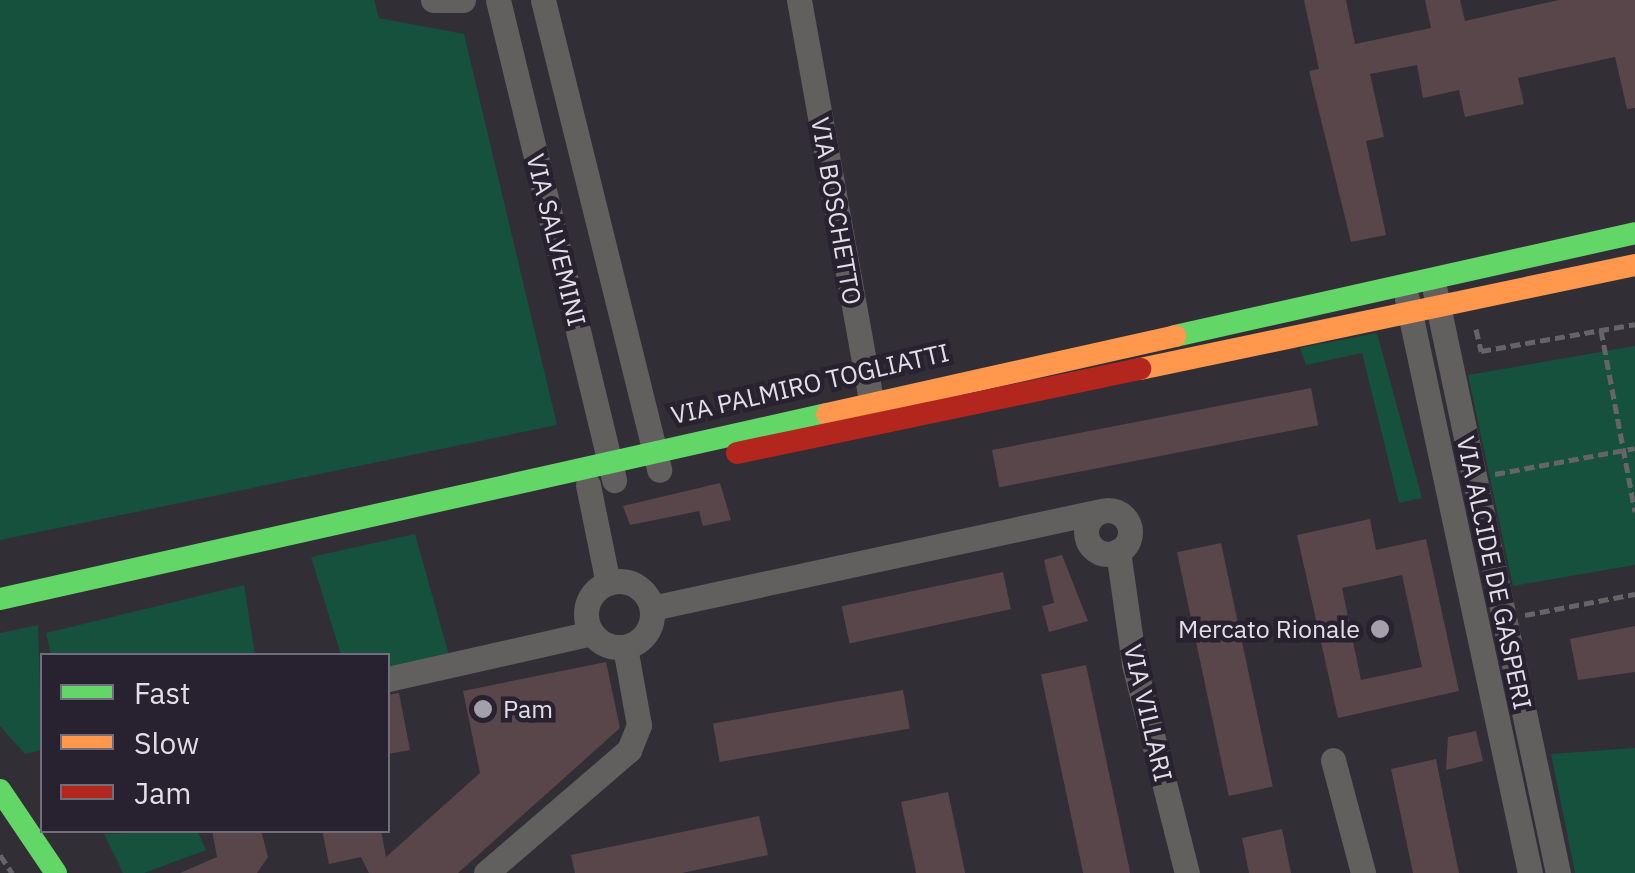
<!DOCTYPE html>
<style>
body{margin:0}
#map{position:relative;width:1635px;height:873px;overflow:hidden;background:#322e36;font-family:"IBM Plex Sans",sans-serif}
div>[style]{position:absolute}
.green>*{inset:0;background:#15513d}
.building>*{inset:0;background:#58464a;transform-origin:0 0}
.path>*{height:5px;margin-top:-2.5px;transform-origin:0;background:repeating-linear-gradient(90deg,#666466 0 10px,transparent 0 15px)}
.street>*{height:25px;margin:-12.5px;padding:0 12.5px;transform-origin:12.5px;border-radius:12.5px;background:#625f5f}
.street>.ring{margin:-12.5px;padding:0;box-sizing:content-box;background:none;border:25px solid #625f5f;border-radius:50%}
.fast>*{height:22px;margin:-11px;padding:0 11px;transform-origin:11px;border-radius:11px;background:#63d668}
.slow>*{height:22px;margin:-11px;padding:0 11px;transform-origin:11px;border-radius:11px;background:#ff974d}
.jam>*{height:22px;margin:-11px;padding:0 11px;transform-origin:11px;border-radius:11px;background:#b3261e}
.dots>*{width:28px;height:28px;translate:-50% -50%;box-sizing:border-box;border:5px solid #272130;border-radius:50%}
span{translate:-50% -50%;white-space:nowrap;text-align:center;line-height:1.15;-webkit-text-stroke:9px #272130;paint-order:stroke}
.street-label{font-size:25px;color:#e2dee8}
.poi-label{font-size:25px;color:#e2dee8}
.right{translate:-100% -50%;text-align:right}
.left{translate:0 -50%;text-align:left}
.legend{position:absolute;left:40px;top:653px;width:350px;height:180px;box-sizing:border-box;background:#272130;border:2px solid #726d7a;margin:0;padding:12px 18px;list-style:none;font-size:30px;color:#e2dee8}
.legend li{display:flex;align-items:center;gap:20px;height:50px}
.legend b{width:50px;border:2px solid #726d7a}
</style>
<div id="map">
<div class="green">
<div style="clip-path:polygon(0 0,374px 0,379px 18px,464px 34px,557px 425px,0 540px)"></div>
<div style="clip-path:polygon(1377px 333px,1422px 498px,1399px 503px,1362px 353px,1306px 365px,1300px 348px)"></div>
<div style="clip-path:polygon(1635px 346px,1635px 565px,1513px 586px,1468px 375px)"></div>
<div style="clip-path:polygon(415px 534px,450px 659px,388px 674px,388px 656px,341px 655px,311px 557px)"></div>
<div style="clip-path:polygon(244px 585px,255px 655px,51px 655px,46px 633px)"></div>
<div style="clip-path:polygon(38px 625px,42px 750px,25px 754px,0 726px,0 633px)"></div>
<div style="clip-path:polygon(1635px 748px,1635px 873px,1575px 873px,1551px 754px)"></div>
<div style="clip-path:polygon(197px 830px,206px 850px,144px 873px,123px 873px,104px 834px)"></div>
</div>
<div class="building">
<div style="clip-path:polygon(1304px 0,1346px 0,1355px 44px,1431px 28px,1425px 0,1460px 0,1465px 21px,1559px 0,1635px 0,1635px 108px,1627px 109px,1615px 57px,1518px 78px,1524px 104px,1465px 117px,1459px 90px,1423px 98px,1417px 65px,1370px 74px,1384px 137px,1366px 141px,1386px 235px,1351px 242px,1309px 71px,1319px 69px)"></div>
<div style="left:1311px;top:388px;width:38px;height:325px;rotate:79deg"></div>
<div style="clip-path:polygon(720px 483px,731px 520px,703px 526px,699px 511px,630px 525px,623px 506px)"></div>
<div style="clip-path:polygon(evenodd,1370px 519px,1376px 550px,1426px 539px,1459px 691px,1338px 718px,1297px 535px,1370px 519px,1402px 575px,1422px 667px,1361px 680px,1342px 588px,1402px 575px)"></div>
<div style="left:1221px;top:543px;width:249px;height:45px;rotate:78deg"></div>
<div style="clip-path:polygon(1062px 555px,1088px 621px,1049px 632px,1042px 606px,1054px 603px,1044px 560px)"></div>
<div style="left:1003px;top:572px;width:38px;height:165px;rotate:78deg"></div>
<div style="clip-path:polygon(1635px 626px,1635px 672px,1578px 680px,1570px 639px)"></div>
<div style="clip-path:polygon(606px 662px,620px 728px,458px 873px,369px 873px,361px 857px,329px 864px,322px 830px,381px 830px,386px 857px,480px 773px,463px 691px)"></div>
<div style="left:1086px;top:665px;width:213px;height:46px;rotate:78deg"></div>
<div style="left:903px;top:690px;width:39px;height:193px;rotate:80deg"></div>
<div style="clip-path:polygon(399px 693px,410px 750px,388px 754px,388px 695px)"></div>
<div style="clip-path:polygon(1476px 731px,1483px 761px,1446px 770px,1448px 737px)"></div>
<div style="clip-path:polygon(1436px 759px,1447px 815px,1459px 873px,1413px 873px,1391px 769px)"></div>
<div style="left:948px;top:792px;width:83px;height:48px;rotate:78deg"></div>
<div style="clip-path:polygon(759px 816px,768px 855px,682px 873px,575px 873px,571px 855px)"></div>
<div style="clip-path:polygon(1282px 829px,1291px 873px,1249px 873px,1242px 838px)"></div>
<div style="clip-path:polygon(212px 830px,261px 830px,268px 857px,257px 873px,180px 873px,217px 857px)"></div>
</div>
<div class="path">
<div style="left:1476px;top:329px;width:23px;rotate:77deg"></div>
<div style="left:1481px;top:351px;width:156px;rotate:-9.9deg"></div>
<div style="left:1601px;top:330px;width:185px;rotate:79.4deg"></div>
<div style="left:1495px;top:474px;width:142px;rotate:-10.5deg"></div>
<div style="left:1525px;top:615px;width:112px;rotate:-10.8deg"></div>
<div style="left:0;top:855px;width:22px;rotate:56deg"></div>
</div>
<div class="street">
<div style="left:433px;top:0;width:30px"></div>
<div style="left:498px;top:0;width:494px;rotate:76.4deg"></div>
<div style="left:543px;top:0;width:484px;rotate:76.1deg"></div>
<div style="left:799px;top:0;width:425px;rotate:79.8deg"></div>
<div style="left:1435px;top:291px;width:595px;rotate:78.07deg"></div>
<div style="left:1407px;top:299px;width:587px;rotate:77.91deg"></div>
<div style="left:588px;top:485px;width:100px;rotate:78.5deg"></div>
<div class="ring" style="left:1086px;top:510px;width:19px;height:19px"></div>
<div style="left:1118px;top:551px;width:114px;rotate:81.9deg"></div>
<div style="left:1134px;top:664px;width:216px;rotate:75.8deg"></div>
<div class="ring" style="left:586px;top:581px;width:41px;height:41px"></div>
<div style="left:652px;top:608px;width:457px;rotate:-12.2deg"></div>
<div style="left:388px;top:679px;width:209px;rotate:-12.7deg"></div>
<div style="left:1333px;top:760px;width:117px;rotate:75.1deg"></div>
<div style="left:486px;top:873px;width:189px;rotate:-40.7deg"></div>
<div style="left:629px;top:750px;width:27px;rotate:-68deg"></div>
<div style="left:639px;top:725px;width:79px;rotate:-100.2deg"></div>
</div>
<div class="fast">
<div style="left:1175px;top:336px;width:471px;rotate:-12.6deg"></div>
<div style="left:0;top:599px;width:847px;rotate:-12.61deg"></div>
<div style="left:0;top:790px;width:100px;rotate:56deg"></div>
</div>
<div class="slow">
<div style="left:1140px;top:369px;width:506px;rotate:-11.87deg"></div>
<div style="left:827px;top:414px;width:357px;rotate:-12.6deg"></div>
</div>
<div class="jam">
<div style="left:737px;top:453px;width:412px;rotate:-11.8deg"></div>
</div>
<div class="dots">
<div style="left:1380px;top:629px;background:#a4a0aa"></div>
<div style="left:483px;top:709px;background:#a4a0aa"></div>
</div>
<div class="street-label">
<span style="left:836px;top:211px;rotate:80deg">VIA BOSCHETTO</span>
<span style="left:556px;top:240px;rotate:76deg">VIA SALVEMINI</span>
<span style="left:810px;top:384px;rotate:-13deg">VIA PALMIRO TOGLIATTI</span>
<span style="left:1494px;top:573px;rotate:78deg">VIA ALCIDE DE GASPERI</span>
<span style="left:1148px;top:713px;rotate:77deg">VIA VILLARI</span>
</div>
<div class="poi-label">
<span class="right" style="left:1360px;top:629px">Mercato Rionale</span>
<span class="left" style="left:503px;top:709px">Pam</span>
</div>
<ul class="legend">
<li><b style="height:12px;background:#63d668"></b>Fast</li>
<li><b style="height:12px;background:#ff974d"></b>Slow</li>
<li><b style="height:12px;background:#b3261e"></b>Jam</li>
</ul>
</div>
